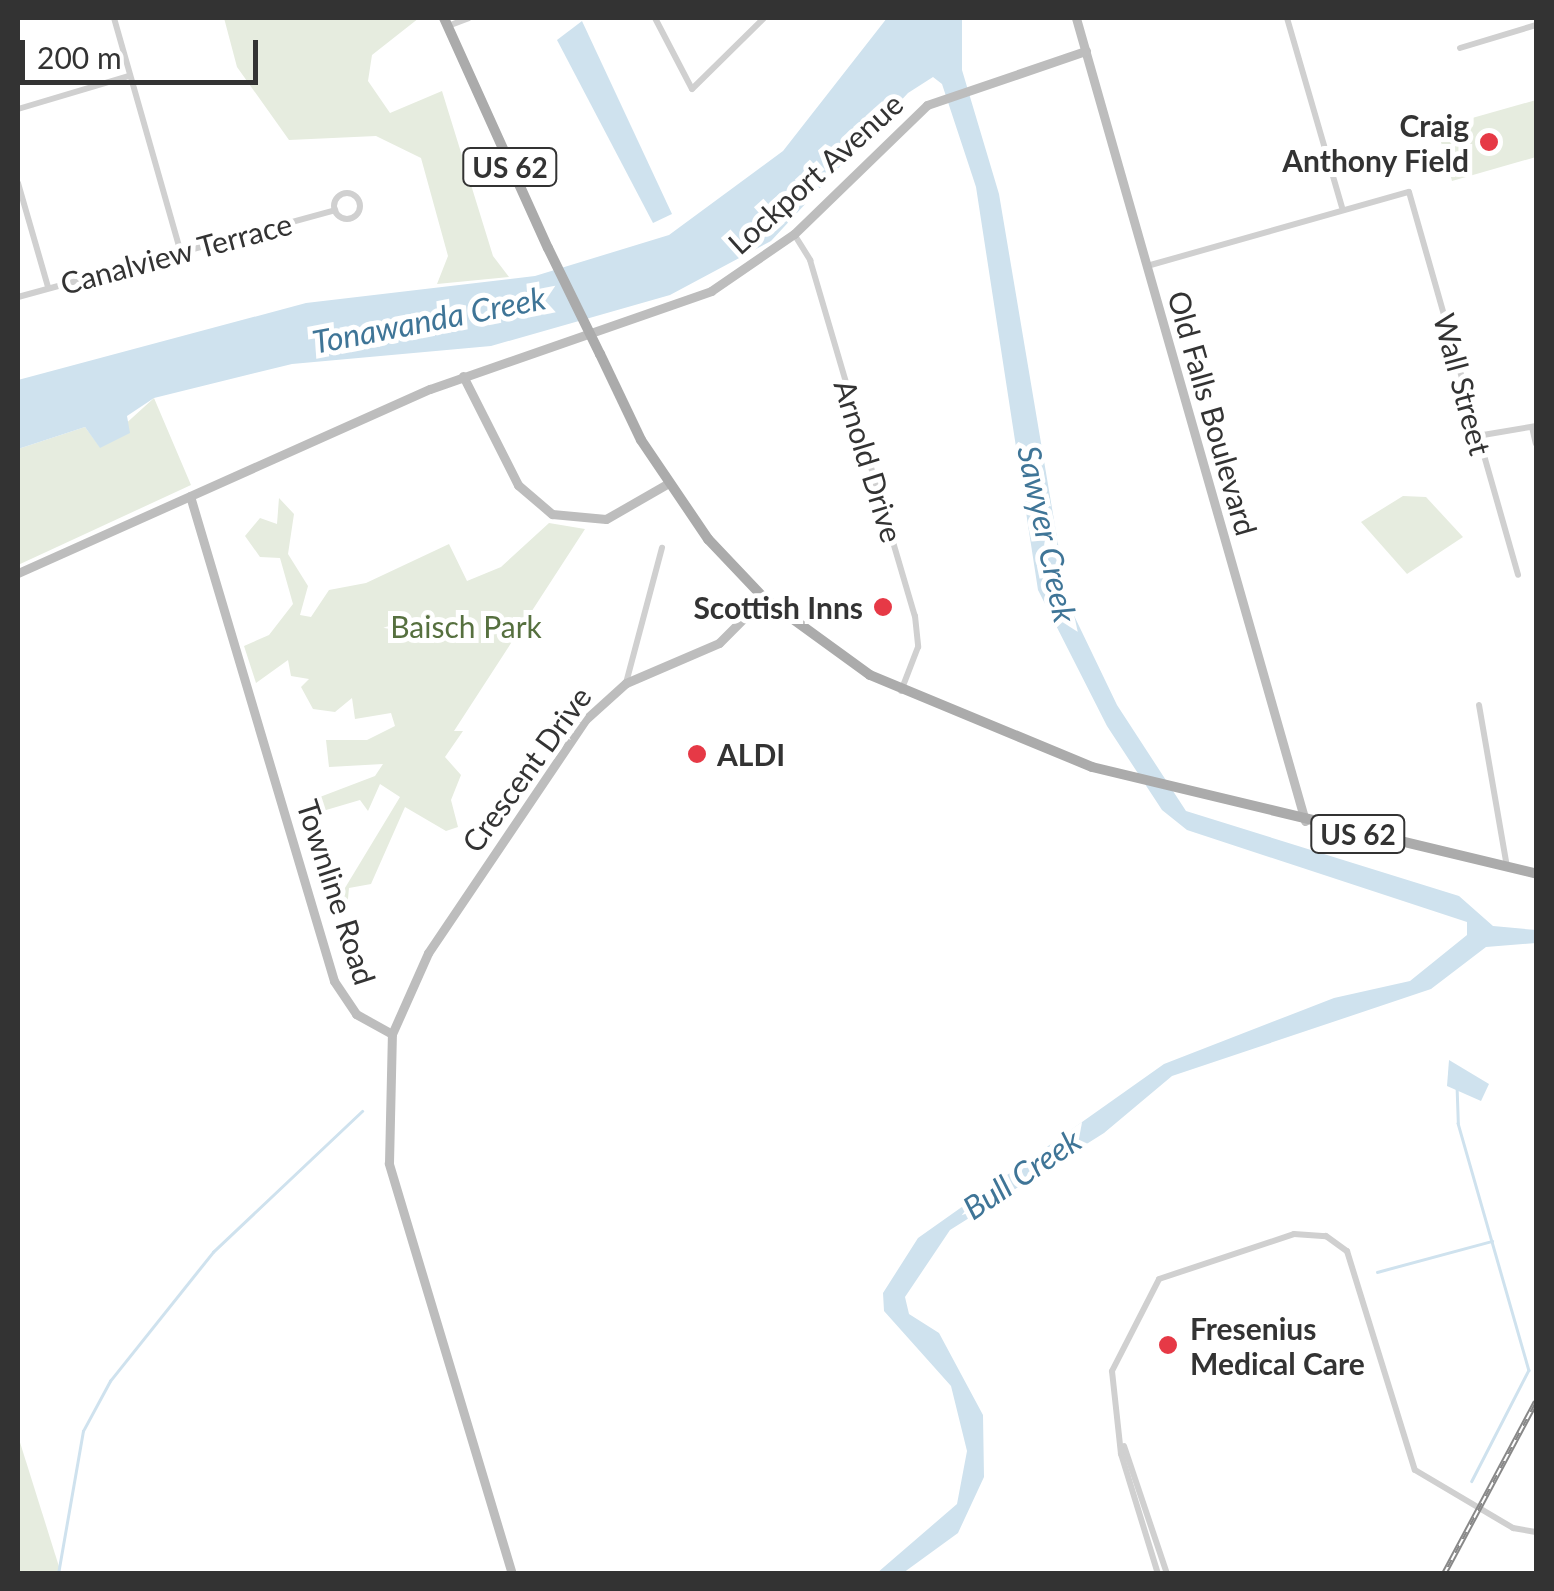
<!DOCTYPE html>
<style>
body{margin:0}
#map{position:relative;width:1554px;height:1591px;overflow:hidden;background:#fff;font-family:Lato,sans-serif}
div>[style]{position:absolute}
.green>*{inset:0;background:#e6ecdf}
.water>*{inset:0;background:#cfe2ee}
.stream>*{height:2.5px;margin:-1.25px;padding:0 1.25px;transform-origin:1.25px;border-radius:1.25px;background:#cfe2ee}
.street>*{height:6px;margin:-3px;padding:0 3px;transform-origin:3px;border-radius:3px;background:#d0d0d0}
.street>.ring{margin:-3px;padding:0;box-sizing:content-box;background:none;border:6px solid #d0d0d0;border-radius:50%}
.secondary>*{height:9px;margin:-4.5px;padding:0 4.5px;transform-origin:4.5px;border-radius:4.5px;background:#bdbdbd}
.primary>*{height:10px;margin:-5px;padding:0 5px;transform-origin:5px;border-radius:5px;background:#ababab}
.rail>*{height:6px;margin-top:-3px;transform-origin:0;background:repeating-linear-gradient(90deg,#fff 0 8px,#888 0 16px);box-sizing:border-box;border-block:2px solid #888}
.primary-bridge>*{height:10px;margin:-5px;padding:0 5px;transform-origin:5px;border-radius:5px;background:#ababab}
.dots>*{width:28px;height:28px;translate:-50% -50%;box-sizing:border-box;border:5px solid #fff;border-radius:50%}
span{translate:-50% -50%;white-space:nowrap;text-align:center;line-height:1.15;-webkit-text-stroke:10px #fff;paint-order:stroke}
.shield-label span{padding:2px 8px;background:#fff;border:2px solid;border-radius:8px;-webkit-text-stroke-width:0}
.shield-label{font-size:28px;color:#333;font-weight:700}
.poi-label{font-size:30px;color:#333;font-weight:700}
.right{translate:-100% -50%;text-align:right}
.left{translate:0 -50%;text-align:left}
.street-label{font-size:30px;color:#333}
.park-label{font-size:30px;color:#56703f}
.water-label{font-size:32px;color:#3f7597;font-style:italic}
.frame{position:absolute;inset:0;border:20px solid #333;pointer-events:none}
.scale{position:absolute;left:20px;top:40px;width:238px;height:45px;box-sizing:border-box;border:5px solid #333;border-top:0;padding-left:12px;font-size:30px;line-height:35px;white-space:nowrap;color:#333;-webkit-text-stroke:8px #fff;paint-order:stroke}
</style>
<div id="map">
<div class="green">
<div style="clip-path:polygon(224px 18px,419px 18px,372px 55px,368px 81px,390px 113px,442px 91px,493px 256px,509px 277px,437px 284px,448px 256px,421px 158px,376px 136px,289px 140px,237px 67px)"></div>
<div style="clip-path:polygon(1536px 100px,1536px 157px,1452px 181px,1437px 128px)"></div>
<div style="clip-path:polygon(154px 398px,191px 485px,18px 565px,18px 449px,85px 427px,100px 447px)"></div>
<div style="clip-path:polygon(1403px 496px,1426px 497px,1463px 537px,1407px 574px,1361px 522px)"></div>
<div style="clip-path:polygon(279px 498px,294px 514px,288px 554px,308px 586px,300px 615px,311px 617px,329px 590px,366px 583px,449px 544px,467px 581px,501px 567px,549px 523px,585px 529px,454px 731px,463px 731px,445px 757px,461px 775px,451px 800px,458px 827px,446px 831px,405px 807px,371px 884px,349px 888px,347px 909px,328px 916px,400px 797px,380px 784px,368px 811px,360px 800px,299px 818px,312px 800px,375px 776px,383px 764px,329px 767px,326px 740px,367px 740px,395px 726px,391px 713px,355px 719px,352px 698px,335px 712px,313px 709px,301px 687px,309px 679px,291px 676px,288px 660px,256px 683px,244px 646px,269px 635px,293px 604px,280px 558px,260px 557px,245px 536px,260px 518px,277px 524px)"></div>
<div style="clip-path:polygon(18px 1436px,61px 1573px,18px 1573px)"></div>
</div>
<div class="water">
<div style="clip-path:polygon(887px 18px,962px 18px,962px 70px,999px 194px,1068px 603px,1117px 705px,1186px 811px,1459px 896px,1493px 926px,1536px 930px,1536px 943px,1486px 947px,1431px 989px,1172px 1076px,1104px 1133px,950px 1230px,905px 1297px,909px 1314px,939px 1333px,983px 1415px,984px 1477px,958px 1533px,903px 1573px,877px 1573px,957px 1504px,967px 1451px,951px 1386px,884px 1311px,883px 1293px,918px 1238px,1164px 1064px,1334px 998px,1410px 981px,1467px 935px,1467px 922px,1187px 830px,1162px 810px,1107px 726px,1038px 590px,976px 187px,942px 84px,933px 77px,908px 93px,771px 241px,670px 295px,491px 346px,292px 364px,154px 398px,127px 416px,130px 433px,100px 448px,85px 427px,18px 449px,18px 380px,306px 303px,535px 276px,669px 235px,783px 151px)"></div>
<div style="clip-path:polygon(582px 21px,672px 214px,653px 223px,557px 40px)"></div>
<div style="clip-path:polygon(1449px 1060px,1489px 1084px,1481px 1101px,1447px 1086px)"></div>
</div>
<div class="stream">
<div style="left:1457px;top:1085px;width:38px;rotate:88deg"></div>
<div style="left:1458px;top:1123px;width:257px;rotate:74deg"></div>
<div style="left:1529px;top:1370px;width:125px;rotate:117.2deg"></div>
<div style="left:1377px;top:1272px;width:119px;rotate:-15.1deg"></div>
<div style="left:58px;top:1574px;width:145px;rotate:-80.1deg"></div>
<div style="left:83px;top:1431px;width:57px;rotate:-61.6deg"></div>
<div style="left:110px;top:1381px;width:165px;rotate:-51.4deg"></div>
<div style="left:213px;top:1252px;width:205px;rotate:-43.4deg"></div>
</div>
<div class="street">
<div style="left:114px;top:18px;width:248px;rotate:74.1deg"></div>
<div style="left:655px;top:18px;width:80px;rotate:62.5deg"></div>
<div style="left:692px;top:89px;width:101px;rotate:-44.6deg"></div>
<div style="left:1287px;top:18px;width:197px;rotate:73.8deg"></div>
<div style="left:448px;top:26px;width:22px;rotate:-21deg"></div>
<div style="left:1460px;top:48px;width:79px;rotate:-16.8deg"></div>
<div style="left:18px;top:109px;width:116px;rotate:-16.6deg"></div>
<div style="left:18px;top:183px;width:108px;rotate:73.9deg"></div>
<div class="ring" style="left:334px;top:193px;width:20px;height:20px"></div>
<div style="left:794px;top:234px;width:31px;rotate:58deg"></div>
<div style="left:810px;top:260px;width:371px;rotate:73.6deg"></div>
<div style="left:915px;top:616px;width:31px;rotate:84deg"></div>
<div style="left:918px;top:647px;width:47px;rotate:111.1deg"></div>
<div style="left:1147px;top:266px;width:272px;rotate:-15.8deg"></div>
<div style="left:1409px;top:192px;width:398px;rotate:74.1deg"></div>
<div style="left:18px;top:297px;width:329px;rotate:-15.3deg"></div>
<div style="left:1532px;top:427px;width:17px;rotate:77deg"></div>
<div style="left:1483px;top:435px;width:54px;rotate:-9.6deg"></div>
<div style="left:626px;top:683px;width:140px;rotate:-75.1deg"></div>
<div style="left:1479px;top:705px;width:164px;rotate:80.2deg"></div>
<div style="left:1124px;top:1446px;width:135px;rotate:71.4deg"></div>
<div style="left:1158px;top:1574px;width:126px;rotate:-107.1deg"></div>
<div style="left:1121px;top:1454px;width:83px;rotate:-96.2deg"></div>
<div style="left:1112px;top:1371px;width:103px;rotate:-62.9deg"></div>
<div style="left:1159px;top:1279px;width:142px;rotate:-18.4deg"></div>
<div style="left:1294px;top:1234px;width:32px;rotate:4deg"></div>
<div style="left:1326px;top:1236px;width:26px;rotate:36deg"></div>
<div style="left:1347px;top:1251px;width:229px;rotate:72.8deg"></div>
<div style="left:1415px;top:1470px;width:114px;rotate:30.6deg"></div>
<div style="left:1513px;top:1528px;width:23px;rotate:10deg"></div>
</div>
<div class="secondary">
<div style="left:1076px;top:18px;width:835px;rotate:74.08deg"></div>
<div style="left:463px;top:376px;width:122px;rotate:63.2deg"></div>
<div style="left:518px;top:485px;width:45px;rotate:40.5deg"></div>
<div style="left:552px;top:514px;width:54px;rotate:5.3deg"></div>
<div style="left:606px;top:519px;width:70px;rotate:-29.8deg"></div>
<div style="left:190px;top:496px;width:506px;rotate:73.46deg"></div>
<div style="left:334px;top:981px;width:40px;rotate:56deg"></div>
<div style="left:356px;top:1014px;width:41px;rotate:29.1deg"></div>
<div style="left:18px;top:573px;width:451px;rotate:-24.1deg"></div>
<div style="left:430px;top:389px;width:298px;rotate:-19.2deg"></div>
<div style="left:711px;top:291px;width:101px;rotate:-34.5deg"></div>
<div style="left:794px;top:234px;width:185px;rotate:-44.1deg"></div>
<div style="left:927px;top:105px;width:168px;rotate:-18.8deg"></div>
<div style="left:512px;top:1574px;width:429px;rotate:-106.7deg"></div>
<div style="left:389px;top:1163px;width:129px;rotate:-88.7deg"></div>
<div style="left:392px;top:1034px;width:89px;rotate:-66deg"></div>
<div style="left:428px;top:953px;width:281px;rotate:-56deg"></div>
<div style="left:585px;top:720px;width:55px;rotate:-42.1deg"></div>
<div style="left:626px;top:683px;width:101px;rotate:-23.3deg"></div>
<div style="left:719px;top:643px;width:64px;rotate:-45deg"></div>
</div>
<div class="primary">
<div style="left:444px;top:18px;width:252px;rotate:65.7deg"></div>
<div style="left:600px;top:354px;width:95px;rotate:64.5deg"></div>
<div style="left:641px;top:440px;width:120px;rotate:55.9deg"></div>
<div style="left:708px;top:539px;width:81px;rotate:46.5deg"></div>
<div style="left:764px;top:598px;width:131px;rotate:36deg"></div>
<div style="left:870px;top:675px;width:240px;rotate:22.5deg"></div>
<div style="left:1092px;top:767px;width:457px;rotate:13.5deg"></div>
</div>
<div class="rail">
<div style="left:1444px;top:1574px;width:195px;rotate:-61.9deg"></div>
</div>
<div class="primary-bridge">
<div style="left:548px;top:248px;width:118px;rotate:63.9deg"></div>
</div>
<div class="dots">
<div style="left:1489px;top:142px;background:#e63946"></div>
<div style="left:883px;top:607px;background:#e63946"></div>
<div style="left:697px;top:754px;background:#e63946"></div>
<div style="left:1168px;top:1345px;background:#e63946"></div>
</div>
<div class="shield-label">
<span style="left:510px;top:167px">US 62</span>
<span style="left:1358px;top:834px">US 62</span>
</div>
<div class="poi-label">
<span class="right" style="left:1469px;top:142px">Craig<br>Anthony Field</span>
<span class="right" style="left:863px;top:607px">Scottish Inns</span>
<span class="left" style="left:717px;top:754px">ALDI</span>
<span class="left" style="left:1190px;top:1345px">Fresenius<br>Medical Care</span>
</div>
<div class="street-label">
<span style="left:815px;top:173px;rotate:-42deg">Lockport Avenue</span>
<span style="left:176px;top:253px;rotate:-15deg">Canalview Terrace</span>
<span style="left:1463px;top:384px;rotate:75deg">Wall Street</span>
<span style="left:1213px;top:413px;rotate:74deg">Old Falls Boulevard</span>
<span style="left:869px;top:461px;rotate:73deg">Arnold Drive</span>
<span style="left:526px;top:769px;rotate:-54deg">Crescent Drive</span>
<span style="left:337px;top:892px;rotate:72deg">Townline Road</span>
</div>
<div class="park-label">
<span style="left:466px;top:626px">Baisch Park</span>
</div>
<div class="water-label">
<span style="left:429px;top:320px;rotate:-11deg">Tonawanda Creek</span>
<span style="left:1047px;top:534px;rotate:78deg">Sawyer Creek</span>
<span style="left:1022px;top:1174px;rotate:-34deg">Bull Creek</span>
</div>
<div class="frame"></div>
<div class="scale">200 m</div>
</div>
